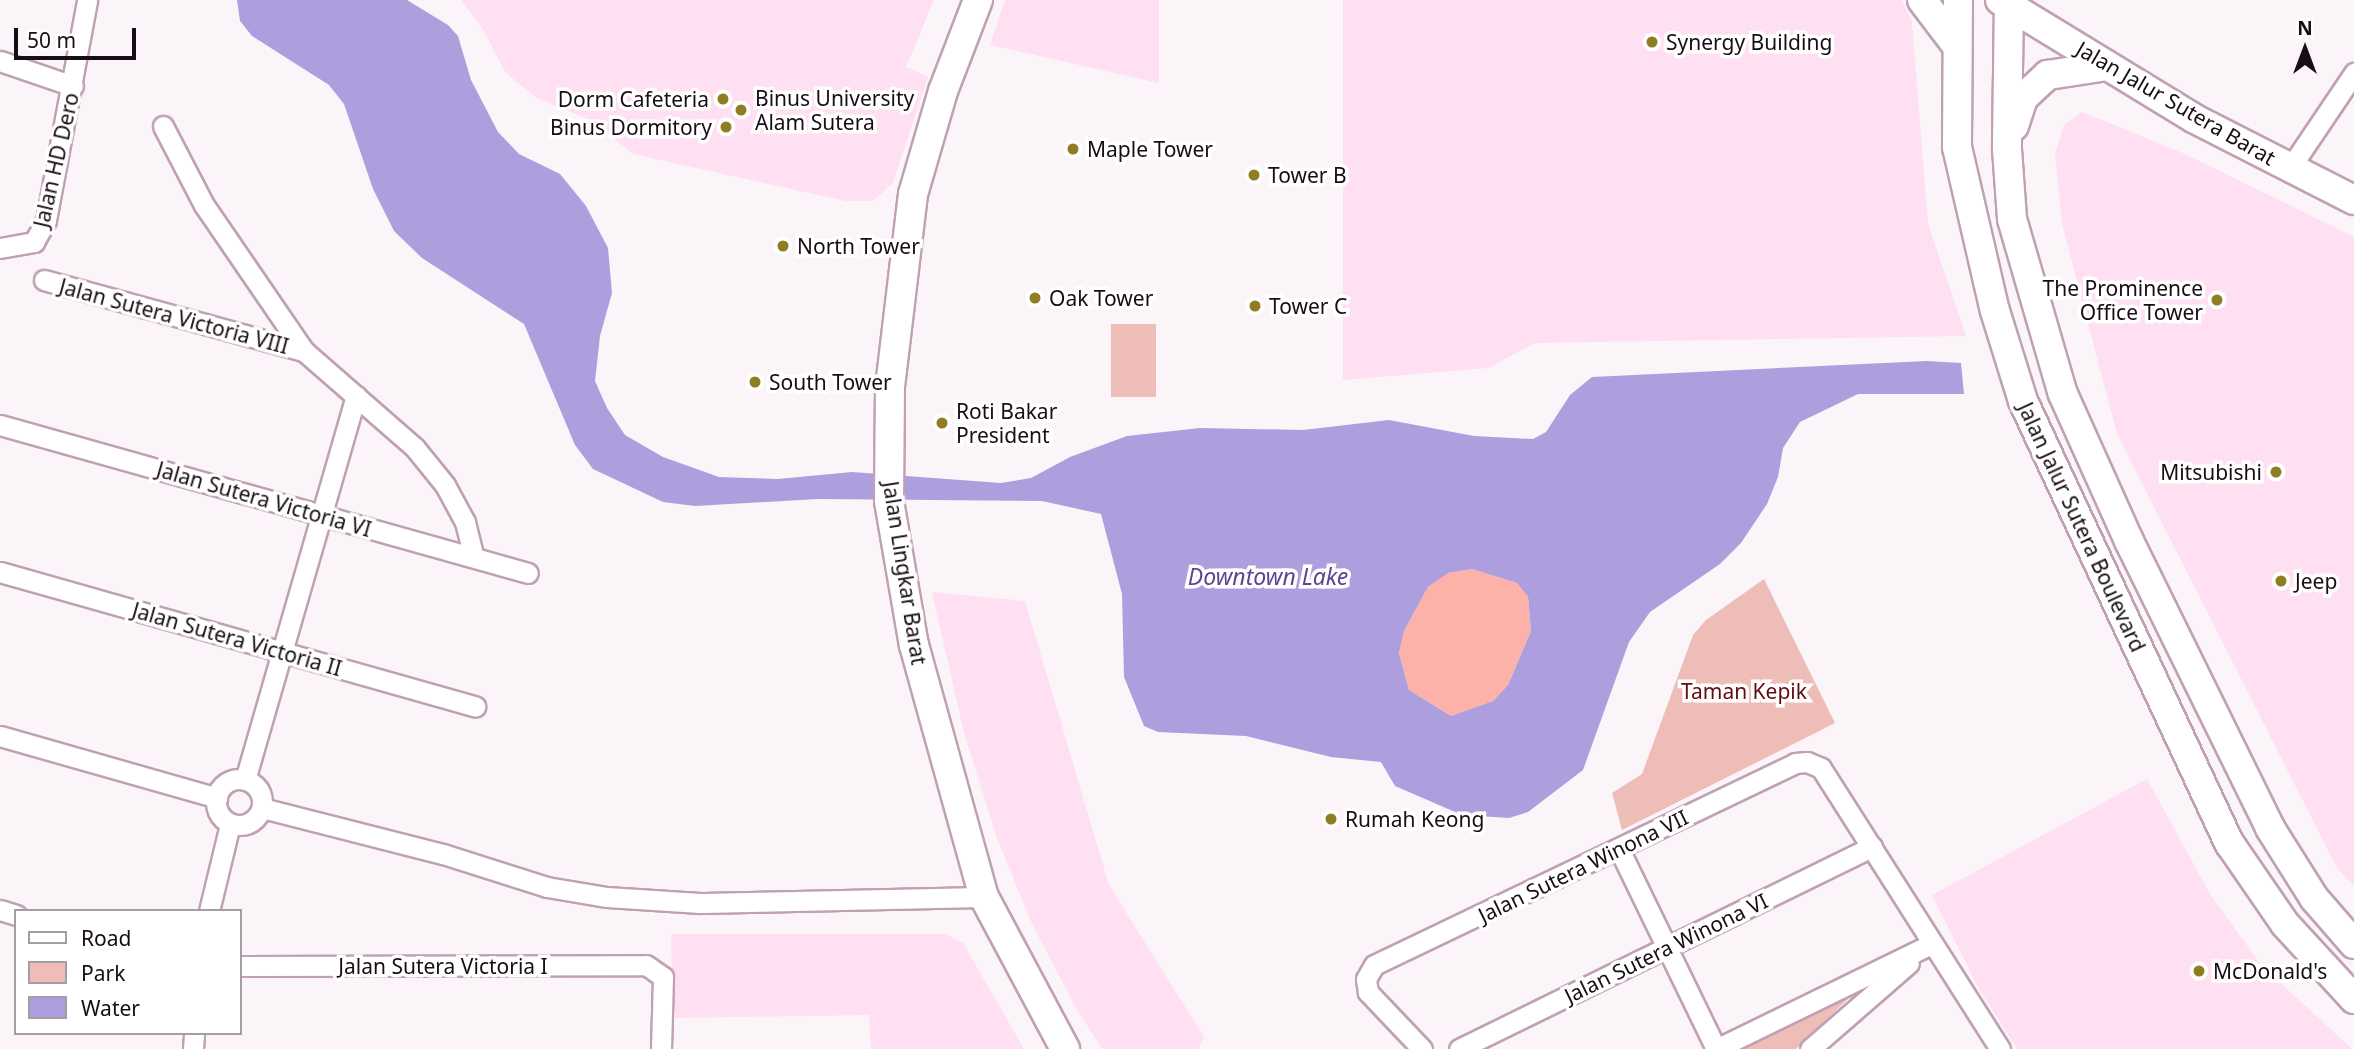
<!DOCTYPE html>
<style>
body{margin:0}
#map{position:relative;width:2354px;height:1049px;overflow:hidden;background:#fbf4f8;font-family:"Noto Sans",sans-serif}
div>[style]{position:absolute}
.built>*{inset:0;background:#ffdff2}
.green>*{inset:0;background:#efbdb7;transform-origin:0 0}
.forest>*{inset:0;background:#fdb2a9}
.water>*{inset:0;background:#ad9fde}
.roads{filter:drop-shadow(2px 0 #c0a1b4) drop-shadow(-2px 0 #c0a1b4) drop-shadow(0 2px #c0a1b4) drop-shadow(0 -2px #c0a1b4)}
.street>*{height:19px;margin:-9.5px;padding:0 9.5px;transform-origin:9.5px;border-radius:9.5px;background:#fff}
.street>.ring{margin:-9.5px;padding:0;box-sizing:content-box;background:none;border:19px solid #fff;border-radius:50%}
.secondary>*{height:28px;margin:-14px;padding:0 14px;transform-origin:14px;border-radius:14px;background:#fff}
.dots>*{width:19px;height:19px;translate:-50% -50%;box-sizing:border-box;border:4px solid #fff;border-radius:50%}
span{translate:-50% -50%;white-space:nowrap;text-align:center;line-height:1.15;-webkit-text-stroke:7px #fff;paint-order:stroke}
.poi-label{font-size:21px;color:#170d14}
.left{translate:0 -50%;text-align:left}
.right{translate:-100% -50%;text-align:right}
.street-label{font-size:21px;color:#170d14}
.park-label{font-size:21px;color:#630b0c}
.water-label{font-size:23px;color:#5c4691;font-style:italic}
.legend{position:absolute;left:14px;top:909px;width:228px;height:126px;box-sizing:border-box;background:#fff;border:2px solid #a29ea1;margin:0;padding:9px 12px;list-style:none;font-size:21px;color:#170d14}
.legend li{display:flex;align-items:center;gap:14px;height:35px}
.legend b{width:35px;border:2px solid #a29ea1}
.north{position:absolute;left:2270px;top:14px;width:70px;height:70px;-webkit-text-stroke:5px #fff;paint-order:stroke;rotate:0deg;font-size:19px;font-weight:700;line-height:28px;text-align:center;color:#170d14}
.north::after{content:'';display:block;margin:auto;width:24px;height:32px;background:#170d14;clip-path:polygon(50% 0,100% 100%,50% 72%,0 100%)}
.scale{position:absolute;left:14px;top:28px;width:122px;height:32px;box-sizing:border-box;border:4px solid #170d14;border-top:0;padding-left:9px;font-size:21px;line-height:24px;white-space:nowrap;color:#170d14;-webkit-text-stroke:5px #fff;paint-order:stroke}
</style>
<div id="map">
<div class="built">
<div style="clip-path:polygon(461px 0,934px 0,906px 67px,928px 77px,893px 183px,873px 201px,846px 201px,633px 154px,592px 121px,537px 98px,505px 72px,483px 29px)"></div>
<div style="clip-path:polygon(1005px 0,1159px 0,1159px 83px,990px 45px)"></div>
<div style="clip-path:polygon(1343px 0,1902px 0,1912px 22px,1928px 224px,1966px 336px,1535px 343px,1488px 368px,1343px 380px)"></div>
<div style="clip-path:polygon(2082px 112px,2185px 154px,2354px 237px,2354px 886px,2337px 868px,2117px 434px,2062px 224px,2055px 154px,2064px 125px)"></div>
<div style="clip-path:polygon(932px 592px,1025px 601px,1109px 885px,1204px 1037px,1198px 1049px,1102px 1049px,1075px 1006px,1032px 924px,997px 838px,964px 733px)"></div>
<div style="clip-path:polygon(2147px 779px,2210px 894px,2261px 965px,2352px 1049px,2017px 1049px,1979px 989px,1932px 895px)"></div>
<div style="clip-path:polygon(671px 934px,945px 934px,963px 943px,1024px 1049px,871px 1049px,869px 1015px,673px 1018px)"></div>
</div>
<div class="green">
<div style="left:1111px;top:324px;width:45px;height:73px"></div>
<div style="clip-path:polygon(1764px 579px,1835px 723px,1622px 830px,1612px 793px,1642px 774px,1693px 635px,1706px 620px)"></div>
<div style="clip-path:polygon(1855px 992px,1796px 1049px,1738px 1049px,1740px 1046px)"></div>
</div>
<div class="forest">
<div style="clip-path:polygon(1472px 569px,1517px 583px,1528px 597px,1531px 631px,1508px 685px,1493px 701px,1451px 716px,1409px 690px,1399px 653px,1404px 631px,1428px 587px,1447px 573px)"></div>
</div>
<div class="water">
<div style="clip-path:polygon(evenodd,237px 0,407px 0,448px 25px,458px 36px,471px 80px,498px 132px,519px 154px,560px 174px,586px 206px,608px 248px,612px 293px,600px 336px,595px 381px,607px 408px,625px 435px,663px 457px,719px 477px,778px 479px,852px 472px,1001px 483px,1031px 478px,1070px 457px,1127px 436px,1200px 428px,1303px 430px,1389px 420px,1474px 436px,1533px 439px,1546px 432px,1570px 395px,1592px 377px,1927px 361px,1961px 363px,1964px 394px,1858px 394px,1800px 422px,1783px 448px,1778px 477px,1767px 504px,1741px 543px,1720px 564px,1650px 612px,1629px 642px,1583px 770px,1528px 812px,1509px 818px,1462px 815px,1395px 786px,1381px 762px,1331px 757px,1246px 736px,1158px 732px,1144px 726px,1124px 677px,1122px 594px,1101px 514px,1042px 501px,818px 499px,695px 506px,663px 502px,593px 469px,575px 445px,524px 324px,422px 258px,394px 231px,373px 189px,344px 104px,329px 85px,252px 36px,240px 21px,237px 0,1472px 569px,1517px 583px,1528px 597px,1531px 631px,1508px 685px,1493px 701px,1451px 716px,1409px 690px,1399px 653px,1404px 631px,1428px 587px,1448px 573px,1472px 569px)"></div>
</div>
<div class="roads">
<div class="street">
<div style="left:0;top:61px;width:77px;rotate:18.9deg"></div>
<div style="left:163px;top:126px;width:89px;rotate:62.6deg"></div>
<div style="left:204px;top:205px;width:177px;rotate:55.6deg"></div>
<div style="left:304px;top:351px;width:147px;rotate:41.1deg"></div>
<div style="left:415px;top:448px;width:48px;rotate:51deg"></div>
<div style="left:445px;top:485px;width:42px;rotate:61.6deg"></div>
<div style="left:465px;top:522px;width:36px;rotate:76deg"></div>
<div style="left:2290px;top:168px;width:115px;rotate:-56deg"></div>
<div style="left:0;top:248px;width:35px;rotate:-10deg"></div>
<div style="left:34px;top:242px;width:25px;rotate:-61deg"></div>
<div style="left:46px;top:220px;width:224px;rotate:-79.4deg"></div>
<div style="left:44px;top:280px;width:270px;rotate:15.3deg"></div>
<div style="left:0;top:425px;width:548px;rotate:15.66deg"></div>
<div style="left:0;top:572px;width:494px;rotate:15.8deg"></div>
<div style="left:0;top:736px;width:226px;rotate:15.9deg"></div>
<div class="ring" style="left:216px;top:779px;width:27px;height:27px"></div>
<div style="left:245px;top:780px;width:400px;rotate:-73.9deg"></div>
<div style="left:262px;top:808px;width:187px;rotate:14.3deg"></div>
<div style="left:443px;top:854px;width:109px;rotate:17.6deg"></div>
<div style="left:547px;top:887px;width:61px;rotate:9.5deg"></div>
<div style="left:607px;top:897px;width:93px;rotate:3.7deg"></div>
<div style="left:700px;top:903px;width:284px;rotate:-1.2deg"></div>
<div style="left:1619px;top:849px;width:222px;rotate:64.1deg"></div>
<div style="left:0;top:910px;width:17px;rotate:17deg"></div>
<div style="left:209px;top:911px;width:89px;rotate:-76.4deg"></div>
<div style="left:240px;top:966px;width:406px;rotate:-0.1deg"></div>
<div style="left:646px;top:965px;width:21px;rotate:35deg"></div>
<div style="left:663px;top:977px;width:72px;rotate:91.6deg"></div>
<div style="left:193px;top:1049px;width:16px;rotate:-86deg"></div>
<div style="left:1422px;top:1049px;width:79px;rotate:-133.5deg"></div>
<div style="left:1368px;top:992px;width:13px;rotate:-99deg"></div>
<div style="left:1366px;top:979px;width:16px;rotate:-60deg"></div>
<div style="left:1374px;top:965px;width:467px;rotate:-25.6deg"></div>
<div style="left:1795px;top:763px;width:12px;rotate:-5deg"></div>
<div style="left:1807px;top:762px;width:15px;rotate:23deg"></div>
<div style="left:1821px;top:768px;width:333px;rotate:57.5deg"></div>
<div style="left:1459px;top:1049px;width:460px;rotate:-26.1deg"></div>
<div style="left:1716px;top:1049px;width:239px;rotate:-26deg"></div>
<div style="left:1810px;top:1049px;width:131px;rotate:-41deg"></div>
</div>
<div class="secondary">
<div style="left:978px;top:0;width:97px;rotate:111deg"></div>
<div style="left:943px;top:91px;width:107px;rotate:106.2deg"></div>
<div style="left:913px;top:194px;width:193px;rotate:96.8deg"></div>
<div style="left:890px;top:386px;width:115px;rotate:90.5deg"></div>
<div style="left:889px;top:501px;width:146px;rotate:80.2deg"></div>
<div style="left:914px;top:645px;width:262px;rotate:74.5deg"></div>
<div style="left:984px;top:897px;width:172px;rotate:61.9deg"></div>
<div style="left:1922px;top:0;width:56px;rotate:52.9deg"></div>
<div style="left:1958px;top:0;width:147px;rotate:90.4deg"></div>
<div style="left:1957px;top:147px;width:168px;rotate:77deg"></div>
<div style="left:1995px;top:311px;width:94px;rotate:72.7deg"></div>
<div style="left:2023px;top:401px;width:489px;rotate:65deg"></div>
<div style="left:2230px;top:844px;width:97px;rotate:55.5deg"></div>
<div style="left:2285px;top:924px;width:102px;rotate:47.4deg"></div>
<div style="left:2000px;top:0;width:228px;rotate:31.4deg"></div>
<div style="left:2195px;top:119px;width:178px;rotate:27deg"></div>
<div style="left:2009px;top:0;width:149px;rotate:90.8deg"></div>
<div style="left:2007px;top:149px;width:70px;rotate:85.9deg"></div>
<div style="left:2012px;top:219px;width:182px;rotate:73.8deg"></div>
<div style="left:2063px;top:394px;width:161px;rotate:65.8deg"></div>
<div style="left:2129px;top:541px;width:320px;rotate:63.8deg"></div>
<div style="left:2270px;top:828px;width:83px;rotate:57.8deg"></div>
<div style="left:2314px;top:898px;width:61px;rotate:49deg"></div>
<div style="left:2014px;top:126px;width:29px;rotate:-72deg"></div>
<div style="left:2023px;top:98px;width:34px;rotate:-43deg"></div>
<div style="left:2048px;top:75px;width:59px;rotate:-8.8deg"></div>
</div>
</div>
<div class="dots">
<div style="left:1652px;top:42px;background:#907c22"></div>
<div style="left:723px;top:99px;background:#907c22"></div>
<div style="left:741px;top:110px;background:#907c22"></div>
<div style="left:726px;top:127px;background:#907c22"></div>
<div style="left:1073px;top:149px;background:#907c22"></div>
<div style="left:1254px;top:175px;background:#907c22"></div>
<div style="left:783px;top:246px;background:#907c22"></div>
<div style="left:1035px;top:298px;background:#907c22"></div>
<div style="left:2217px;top:300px;background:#907c22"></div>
<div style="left:1255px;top:306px;background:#907c22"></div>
<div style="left:755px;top:382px;background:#907c22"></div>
<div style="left:942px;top:423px;background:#907c22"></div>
<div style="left:2276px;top:472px;background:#907c22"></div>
<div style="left:2281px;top:581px;background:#907c22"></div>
<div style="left:1331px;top:819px;background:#907c22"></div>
<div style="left:2199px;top:971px;background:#907c22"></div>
</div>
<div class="poi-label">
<span class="left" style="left:1666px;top:42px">Synergy Building</span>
<span class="left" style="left:755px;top:110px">Binus University<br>Alam Sutera</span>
<span class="right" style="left:709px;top:99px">Dorm Cafeteria</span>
<span class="right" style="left:712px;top:127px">Binus Dormitory</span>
<span class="left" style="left:1087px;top:149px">Maple Tower</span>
<span class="left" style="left:1268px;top:175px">Tower B</span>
<span class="left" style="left:797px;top:246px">North Tower</span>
<span class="right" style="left:2203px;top:300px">The Prominence<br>Office Tower</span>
<span class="left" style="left:1049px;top:298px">Oak Tower</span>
<span class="left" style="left:1269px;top:306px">Tower C</span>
<span class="left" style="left:769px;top:382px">South Tower</span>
<span class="left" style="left:956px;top:423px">Roti Bakar<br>President</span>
<span class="right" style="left:2262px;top:472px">Mitsubishi</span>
<span class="left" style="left:2295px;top:581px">Jeep</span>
<span class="left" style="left:1345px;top:819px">Rumah Keong</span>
<span class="left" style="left:2213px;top:971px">McDonald's</span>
</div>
<div class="street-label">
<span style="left:2176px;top:103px;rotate:30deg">Jalan Jalur Sutera Barat</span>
<span style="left:56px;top:160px;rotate:-77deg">Jalan HD Dero</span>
<span style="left:174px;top:316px;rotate:15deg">Jalan Sutera Victoria VIII</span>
<span style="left:264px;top:499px;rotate:16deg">Jalan Sutera Victoria VI</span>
<span style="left:2082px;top:527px;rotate:65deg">Jalan Jalur Sutera Boulevard</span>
<span style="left:905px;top:573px;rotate:81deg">Jalan Lingkar Barat</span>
<span style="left:237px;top:639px;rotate:16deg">Jalan Sutera Victoria II</span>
<span style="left:1583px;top:866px;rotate:-26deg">Jalan Sutera Winona VII</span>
<span style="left:1666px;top:948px;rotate:-26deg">Jalan Sutera Winona VI</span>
<span style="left:443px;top:966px">Jalan Sutera Victoria I</span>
</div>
<div class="park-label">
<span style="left:1744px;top:691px">Taman Kepik</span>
</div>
<div class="water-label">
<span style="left:1268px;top:576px">Downtown Lake</span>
</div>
<ul class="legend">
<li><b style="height:9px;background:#fff"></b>Road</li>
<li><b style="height:19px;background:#efbdb7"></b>Park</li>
<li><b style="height:19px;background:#ad9fde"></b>Water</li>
</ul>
<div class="north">N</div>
<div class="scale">50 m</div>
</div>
